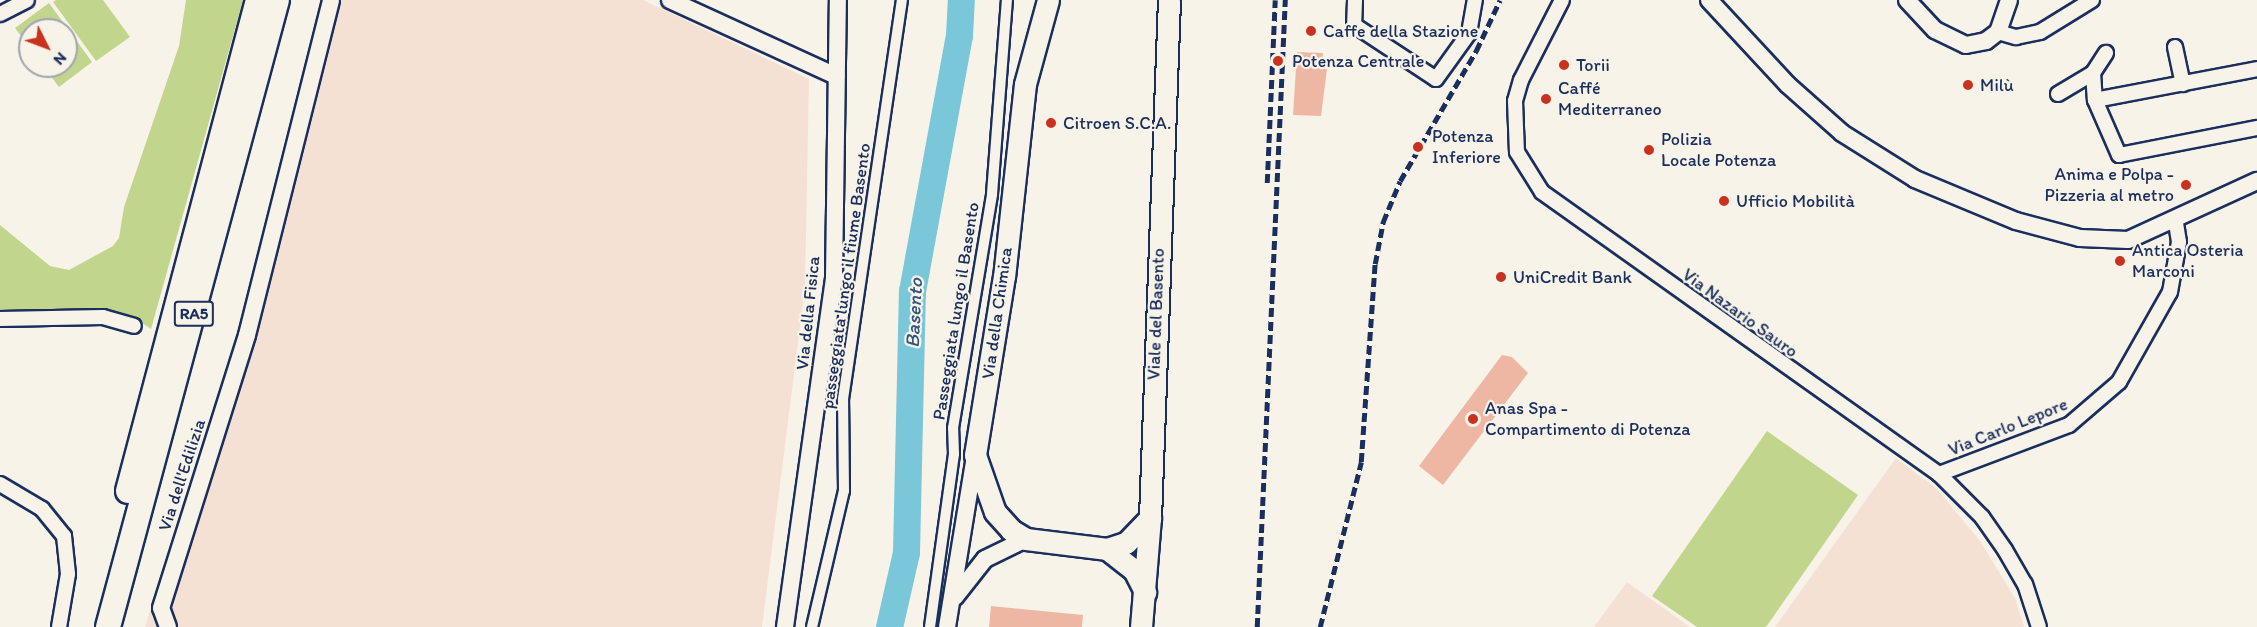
<!DOCTYPE html>
<meta charset="utf-8">
<style>
body{margin:0}
#map{position:relative;width:2257px;height:627px;overflow:hidden;background:#f7f3e8;font-family:Itim,sans-serif}
div>[style]{position:absolute}
.built>*{inset:0;background:#f4e1d3}
.green>*{inset:0;background:#c1d68c}
.river>*{height:27px;margin:-13.5px;padding:0 13.5px;transform-origin:13.5px;border-radius:13.5px;background:#7ac7d9}
.building>*{inset:0;background:#eeb7a3}
.roads{filter:drop-shadow(2px 0 #1b2f5e) drop-shadow(-2px 0 #1b2f5e) drop-shadow(0 2px #1b2f5e) drop-shadow(0 -2px #1b2f5e)}
.pedestrian>*{height:10px;margin:-5px;padding:0 5px;transform-origin:5px;border-radius:5px;background:#f7f3e8}
.minor>*{height:14px;margin:-7px;padding:0 7px;transform-origin:7px;border-radius:7px;background:#f7f3e8}
.tertiary>*{height:16px;margin:-8px;padding:0 8px;transform-origin:8px;border-radius:8px;background:#f7f3e8}
.primary>*{height:21px;margin:-10.5px;padding:0 10.5px;transform-origin:10.5px;border-radius:10.5px;background:#f7f3e8}
.motorway>*{height:24px;margin:-12px;padding:0 12px;transform-origin:12px;border-radius:12px;background:#f7f3e8}
.rail>*{height:4.5px;margin-top:-2.25px;transform-origin:0;background:repeating-linear-gradient(90deg,#1b2f5e 0 9px,transparent 0 13.5px)}
.dots>*{width:16px;height:16px;translate:-50% -50%;box-sizing:border-box;border:3px solid #f7f3e8;border-radius:50%}
span{translate:-50% -50%;white-space:nowrap;text-align:center;line-height:1.15;-webkit-text-stroke:4.5px #f7f3e8;paint-order:stroke}
.shield-label span{padding:2px 4px;background:#f7f3e8;border:2px solid;border-radius:4px;-webkit-text-stroke-width:0}
.shield-label{font-size:16px;color:#1b2f5e;font-weight:700}
.poi-label{font-size:18px;color:#1b2f5e}
.left{translate:0 -50%;text-align:left}
.right{translate:-100% -50%;text-align:right}
.street-label{font-size:18px;color:#1b2f5e}
.water-label{font-size:20px;color:#33557d;font-style:italic}
.north{position:absolute;left:18px;top:18px;width:60px;height:60px;box-sizing:border-box;background:#f7f3e8;border:2px solid #9fa5b1;border-radius:50%;rotate:132deg;font-size:16px;font-weight:700;line-height:24px;text-align:center;color:#1b2f5e}
.north::after{content:'';display:block;margin:auto;width:21px;height:27px;background:#c8321e;clip-path:polygon(50% 0,100% 100%,50% 72%,0 100%)}
</style>
<div id="map">
<div class="built">
<div style="clip-path:polygon(342px 0,643px 0,809px 79px,805px 287px,762px 627px,145px 627px)"></div>
<div style="clip-path:polygon(1896px 458px,1937px 489px,1980px 541px,2015px 598px,2024px 627px,1775px 627px)"></div>
<div style="clip-path:polygon(1627px 582px,1690px 627px,1594px 627px)"></div>
</div>
<div class="green">
<div style="clip-path:polygon(56px 0,103px 0,130px 37px,96px 61px,53px 2px)"></div>
<div style="clip-path:polygon(186px 0,243px 0,151px 329px,133px 317px,102px 310px,0 311px,0 225px,50px 266px,69px 270px,113px 246px,119px 238px,124px 207px,179px 46px)"></div>
<div style="clip-path:polygon(49px 3px,92px 62px,59px 87px,43px 66px,66px 66px,66px 30px,30px 30px,30px 48px,15px 28px)"></div>
<div style="clip-path:polygon(1767px 431px,1858px 495px,1766px 627px,1697px 627px,1652px 596px)"></div>
</div>
<div class="river">
<div style="left:889px;top:627px;width:77px;rotate:-77.2deg"></div>
<div style="left:906px;top:552px;width:261px;rotate:-88.7deg"></div>
<div style="left:912px;top:291px;width:260px;rotate:-79.6deg"></div>
<div style="left:959px;top:35px;width:35px;rotate:-87deg"></div>
</div>
<div class="building">
<div style="clip-path:polygon(1297px 52px,1323px 53px,1322px 69px,1327px 69px,1321px 116px,1293px 115px)"></div>
<div style="clip-path:polygon(1502px 355px,1512px 357px,1528px 373px,1443px 485px,1419px 466px)"></div>
<div style="clip-path:polygon(991px 606px,1083px 615px,1082px 627px,989px 627px)"></div>
</div>
<div class="roads">
<div class="pedestrian">
<div style="left:812px;top:627px;width:140px;rotate:-76.8deg"></div>
<div style="left:844px;top:491px;width:92px;rotate:-90.6deg"></div>
<div style="left:843px;top:399px;width:403px;rotate:-81.6deg"></div>
<div style="left:930px;top:627px;width:175px;rotate:-82.1deg"></div>
<div style="left:954px;top:454px;width:26px;rotate:-92deg"></div>
<div style="left:953px;top:428px;width:237px;rotate:-80.5deg"></div>
<div style="left:992px;top:194px;width:195px;rotate:-85.6deg"></div>
</div>
<div class="minor">
<div style="left:1355px;top:0;width:25px;rotate:92deg"></div>
<div style="left:1354px;top:25px;width:98px;rotate:33.4deg"></div>
<div style="left:1436px;top:79px;width:57px;rotate:-54.3deg"></div>
<div style="left:1469px;top:33px;width:34px;rotate:-80deg"></div>
<div style="left:1562px;top:0;width:90px;rotate:117.1deg"></div>
<div style="left:1521px;top:80px;width:22px;rotate:106deg"></div>
<div style="left:1515px;top:101px;width:51px;rotate:87.8deg"></div>
<div style="left:1517px;top:152px;width:47px;rotate:58deg"></div>
<div style="left:1542px;top:192px;width:487px;rotate:35.4deg"></div>
<div style="left:1939px;top:474px;width:61px;rotate:45deg"></div>
<div style="left:1982px;top:517px;width:40px;rotate:55.1deg"></div>
<div style="left:2005px;top:550px;width:39px;rotate:60deg"></div>
<div style="left:2025px;top:584px;width:45px;rotate:72deg"></div>
<div style="left:0;top:14px;width:30px;rotate:-27deg"></div>
<div style="left:1998px;top:32px;width:19px;rotate:16deg"></div>
<div style="left:2016px;top:37px;width:25px;rotate:-12deg"></div>
<div style="left:2040px;top:32px;width:61px;rotate:-31.6deg"></div>
<div style="left:2175px;top:47px;width:38px;rotate:78deg"></div>
<div style="left:2093px;top:73px;width:24px;rotate:-57deg"></div>
<div style="left:2058px;top:94px;width:41px;rotate:-31deg"></div>
<div style="left:2093px;top:73px;width:27px;rotate:86deg"></div>
<div style="left:2095px;top:100px;width:60px;rotate:66.4deg"></div>
<div style="left:2119px;top:155px;width:141px;rotate:-11.1deg"></div>
<div style="left:2095px;top:100px;width:165px;rotate:-10.8deg"></div>
<div style="left:0;top:319px;width:103px;rotate:-1.1deg"></div>
<div style="left:103px;top:317px;width:32px;rotate:16deg"></div>
<div style="left:1939px;top:474px;width:139px;rotate:-20.7deg"></div>
<div style="left:2069px;top:425px;width:66px;rotate:-40.7deg"></div>
<div style="left:2119px;top:382px;width:103px;rotate:-60.5deg"></div>
<div style="left:2170px;top:292px;width:51px;rotate:-79.8deg"></div>
<div style="left:2179px;top:242px;width:20px;rotate:-99deg"></div>
<div style="left:0;top:484px;width:49px;rotate:30.8deg"></div>
<div style="left:42px;top:509px;width:35px;rotate:51deg"></div>
<div style="left:64px;top:536px;width:38px;rotate:84deg"></div>
<div style="left:68px;top:574px;width:54px;rotate:99.6deg"></div>
</div>
<div class="tertiary">
<div style="left:670px;top:0;width:183px;rotate:24.6deg"></div>
<div style="left:1709px;top:0;width:116px;rotate:47.1deg"></div>
<div style="left:1788px;top:85px;width:72px;rotate:41.6deg"></div>
<div style="left:1842px;top:133px;width:86px;rotate:32.2deg"></div>
<div style="left:1915px;top:179px;width:109px;rotate:22.6deg"></div>
<div style="left:2016px;top:221px;width:66px;rotate:14.9deg"></div>
<div style="left:2080px;top:238px;width:48px;rotate:2.4deg"></div>
<div style="left:2128px;top:240px;width:142px;rotate:-24.6deg"></div>
<div style="left:1907px;top:0;width:41px;rotate:47deg"></div>
<div style="left:1935px;top:30px;width:34px;rotate:26deg"></div>
<div style="left:1966px;top:45px;width:20px;rotate:-11deg"></div>
<div style="left:1986px;top:41px;width:15px;rotate:-37deg"></div>
<div style="left:1998px;top:32px;width:34px;rotate:-71deg"></div>
<div style="left:955px;top:597px;width:48px;rotate:-51.7deg"></div>
<div style="left:985px;top:559px;width:46px;rotate:-26deg"></div>
<div style="left:168px;top:627px;width:20px;rotate:-110deg"></div>
<div style="left:161px;top:608px;width:286px;rotate:-72.5deg"></div>
<div style="left:247px;top:335px;width:345px;rotate:-75.9deg"></div>
<div style="left:785px;top:627px;width:352px;rotate:-82deg"></div>
<div style="left:834px;top:278px;width:278px;rotate:-89.2deg"></div>
<div style="left:947px;top:627px;width:173px;rotate:-80.7deg"></div>
</div>
<div class="primary">
<div style="left:1048px;top:0;width:87px;rotate:105.3deg"></div>
<div style="left:1025px;top:84px;width:193px;rotate:96.2deg"></div>
<div style="left:1004px;top:276px;width:181px;rotate:99.2deg"></div>
<div style="left:975px;top:455px;width:60px;rotate:70.7deg"></div>
<div style="left:995px;top:512px;width:24px;rotate:48deg"></div>
<div style="left:1011px;top:530px;width:17px;rotate:31deg"></div>
<div style="left:1026px;top:539px;width:82px;rotate:7deg"></div>
<div style="left:1107px;top:549px;width:34px;rotate:38deg"></div>
<div style="left:1134px;top:570px;width:25px;rotate:63deg"></div>
<div style="left:1107px;top:549px;width:20px;rotate:-18deg"></div>
<div style="left:1126px;top:543px;width:35px;rotate:-46deg"></div>
<div style="left:1141px;top:627px;width:109px;rotate:-85.3deg"></div>
<div style="left:1150px;top:518px;width:518px;rotate:-87.9deg"></div>
</div>
<div class="motorway">
<div style="left:128px;top:491px;width:508px;rotate:-75.17deg"></div>
<div style="left:108px;top:627px;width:649px;rotate:-74.92deg"></div>
</div>
</div>
<div class="rail">
<div style="left:1267px;top:183px;width:183px;rotate:-87.5deg"></div>
<div style="left:1257px;top:627px;width:628px;rotate:-87.44deg"></div>
<div style="left:1320px;top:627px;width:170px;rotate:-76deg"></div>
<div style="left:1361px;top:462px;width:198px;rotate:-86deg"></div>
<div style="left:1375px;top:264px;width:43px;rotate:-79.2deg"></div>
<div style="left:1383px;top:222px;width:44px;rotate:-67.5deg"></div>
<div style="left:1400px;top:181px;width:151px;rotate:-59.7deg"></div>
<div style="left:1476px;top:51px;width:56px;rotate:-64.8deg"></div>
</div>
<div class="dots">
<div style="left:1311px;top:31px;background:#c8321e"></div>
<div style="left:1278px;top:61px;background:#c8321e"></div>
<div style="left:1564px;top:65px;background:#c8321e"></div>
<div style="left:1968px;top:85px;background:#c8321e"></div>
<div style="left:1546px;top:99px;background:#c8321e"></div>
<div style="left:1051px;top:123px;background:#c8321e"></div>
<div style="left:1418px;top:147px;background:#c8321e"></div>
<div style="left:1649px;top:150px;background:#c8321e"></div>
<div style="left:2186px;top:185px;background:#c8321e"></div>
<div style="left:1724px;top:201px;background:#c8321e"></div>
<div style="left:2120px;top:261px;background:#c8321e"></div>
<div style="left:1501px;top:277px;background:#c8321e"></div>
<div style="left:1473px;top:419px;background:#c8321e"></div>
</div>
<div class="shield-label">
<span style="left:194px;top:314px">RA5</span>
</div>
<div class="poi-label">
<span class="left" style="left:1323px;top:31px">Caffe della Stazione</span>
<span class="left" style="left:1292px;top:61px">Potenza Centrale</span>
<span class="left" style="left:1576px;top:65px">Torii</span>
<span class="left" style="left:1980px;top:85px">Milù</span>
<span class="left" style="left:1558px;top:99px">Caffé<br>Mediterraneo</span>
<span class="left" style="left:1063px;top:123px">Citroen S.C.A.</span>
<span class="left" style="left:1432px;top:147px">Potenza<br>Inferiore</span>
<span class="left" style="left:1661px;top:150px">Polizia<br>Locale Potenza</span>
<span class="right" style="left:2174px;top:185px">Anima e Polpa -<br>Pizzeria al metro</span>
<span class="left" style="left:1736px;top:201px">Ufficio Mobilità</span>
<span class="left" style="left:2132px;top:261px">Antica Osteria<br>Marconi</span>
<span class="left" style="left:1513px;top:277px">UniCredit Bank</span>
<span class="left" style="left:1485px;top:419px">Anas Spa -<br>Compartimento di Potenza</span>
</div>
<div class="street-label">
<span style="left:846px;top:276px;rotate:-82deg">passeggiata lungo il fiume Basento</span>
<span style="left:956px;top:311px;rotate:-81deg">Passeggiata lungo il Basento</span>
<span style="left:808px;top:313px;rotate:-84deg">Via della Fisica</span>
<span style="left:997px;top:313px;rotate:-82deg">Via della Chimica</span>
<span style="left:1740px;top:313px;rotate:36deg">Via Nazario Sauro</span>
<span style="left:1156px;top:314px;rotate:-88deg">Viale del Basento</span>
<span style="left:2008px;top:427px;rotate:-22deg">Via Carlo Lepore</span>
<span style="left:182px;top:475px;rotate:-72deg">Via dell'Edilizia</span>
</div>
<div class="water-label">
<span style="left:914px;top:313px;rotate:-87deg">Basento</span>
</div>
<div class="north">N</div>
</div>
